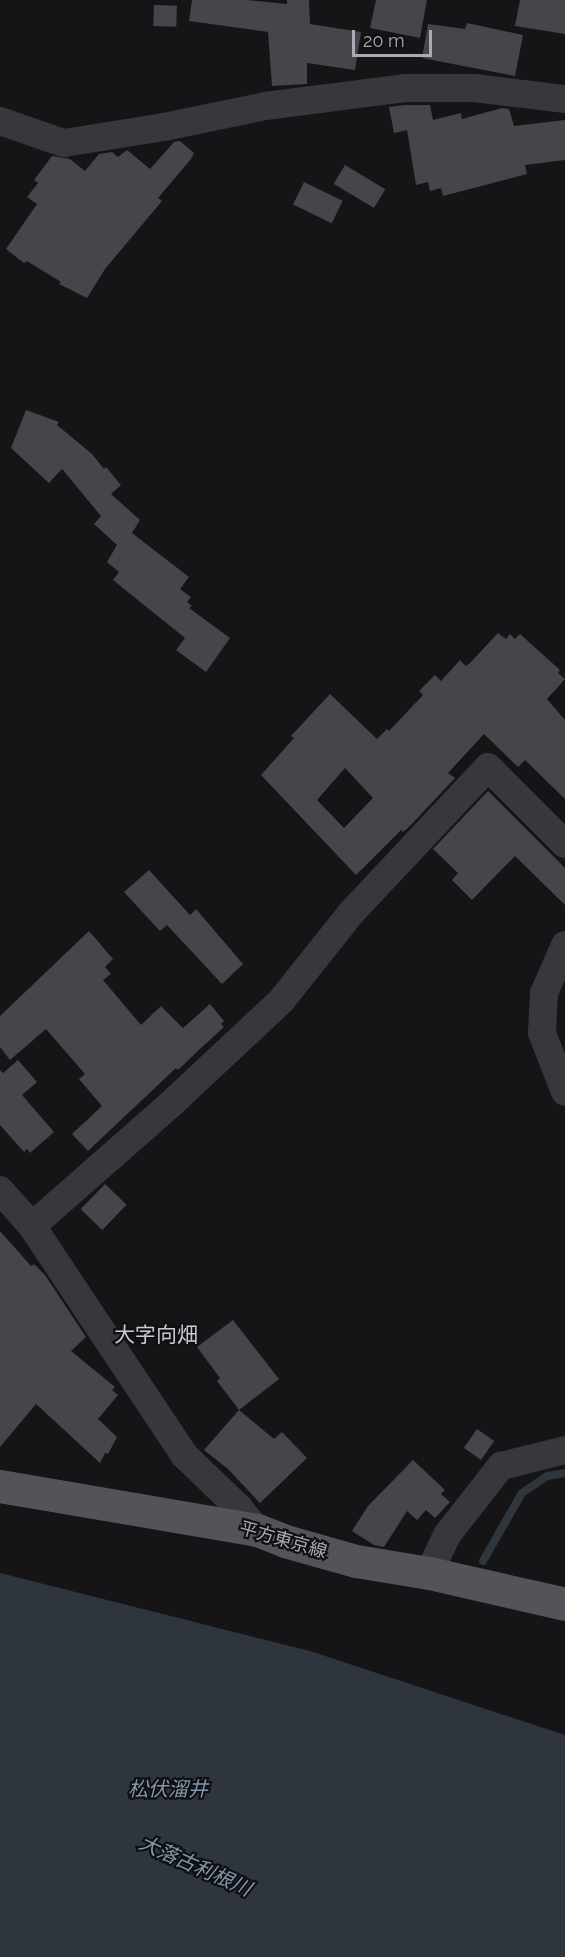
<!DOCTYPE html>
<meta charset="utf-8">
<style>
body{margin:0}
#map{position:relative;width:565px;height:1957px;overflow:hidden;background:#151517;font-family:Raleway,"Noto Sans JP",sans-serif}
div>[style]{position:absolute}
.water>*{inset:0;background:#2f353c}
.stream>*{height:8px;margin:-4px;padding:0 4px;transform-origin:4px;border-radius:4px;background:#2f353c}
.building>*{inset:0;background:#45454a;transform-origin:0 0}
.minor>*{height:28px;margin:-14px;padding:0 14px;transform-origin:14px;border-radius:14px;background:#37373c}
.major>*{height:33px;margin:-16.5px;padding:0 16.5px;transform-origin:16.5px;border-radius:16.5px;background:#53545a}
span{translate:-50% -50%;white-space:nowrap;text-align:center;line-height:1.15;-webkit-text-stroke:4.5px #101012;paint-order:stroke}
.street-label{font-size:18px;color:#a8acb6}
.water-label{font-size:20px;color:#8297ae;font-style:italic}
.quarter-label{font-size:21px;color:#c9cbd2}
.scale{position:absolute;left:352px;top:30px;width:80px;height:27px;box-sizing:border-box;border:3px solid #a8acb6;border-top:0;padding-left:8px;font-size:18px;line-height:21px;white-space:nowrap;color:#a8acb6;-webkit-text-stroke:4px #101012;paint-order:stroke}
</style>
<div id="map">
<div class="water">
<div style="clip-path:polygon(0 1573px,310px 1651px,565px 1735px,565px 1957px,0 1957px)"></div>
</div>
<div class="stream">
<div style="left:483px;top:1561px;width:78px;rotate:-60.2deg"></div>
<div style="left:522px;top:1493px;width:30px;rotate:-34deg"></div>
<div style="left:547px;top:1476px;width:18px;rotate:-9deg"></div>
</div>
<div class="building">
<div style="clip-path:polygon(192px 0,247px 0,287px 4px,287px 0,309px 0,310px 24px,361px 32px,355px 70px,307px 63px,307px 84px,272px 86px,268px 32px,189px 21px)"></div>
<div style="clip-path:polygon(376px 0,427px 0,420px 38px,370px 28px)"></div>
<div style="clip-path:polygon(520px 0,565px 0,565px 34px,515px 26px)"></div>
<div style="left:154px;top:5px;width:23px;height:21px;rotate:2deg"></div>
<div style="clip-path:polygon(467px 23px,523px 35px,515px 76px,422px 58px,428px 24px,465px 29px)"></div>
<div style="clip-path:polygon(406px 105px,430px 105px,433px 120px,461px 113px,462px 119px,502px 108px,509px 109px,514px 126px,565px 120px,565px 160px,525px 165px,527px 174px,443px 196px,441px 188px,430px 191px,428px 182px,416px 185px,407px 130px,394px 133px,389px 107px)"></div>
<div style="clip-path:polygon(180px 141px,194px 153px,191px 159px,158px 198px,162px 201px,105px 269px,87px 298px,59px 284px,61px 282px,27px 261px,24px 263px,6px 249px,37px 204px,27px 197px,38px 183px,34px 180px,52px 156px,70px 159px,85px 171px,99px 154px,112px 152px,118px 157px,127px 150px,150px 169px,174px 142px)"></div>
<div style="left:345px;top:165px;width:47px;height:22px;rotate:31deg"></div>
<div style="left:304px;top:182px;width:43px;height:25px;rotate:26deg"></div>
<div style="clip-path:polygon(26px 410px,59px 422px,57px 425px,92px 454px,104px 469px,106px 467px,121px 485px,111px 494px,140px 520px,132px 533px,189px 577px,180px 589px,191px 597px,187px 602px,192px 606px,189px 608px,230px 638px,206px 672px,176px 650px,185px 638px,113px 580px,119px 572px,107px 562px,117px 545px,94px 524px,101px 516px,62px 469px,49px 483px,11px 448px)"></div>
<div style="clip-path:polygon(evenodd,498px 633px,506px 639px,510px 634px,515px 639px,520px 634px,560px 670px,558px 673px,565px 679px,547px 699px,565px 720px,565px 799px,525px 760px,518px 767px,484px 734px,448px 773px,455px 778px,409px 827px,403px 832px,401px 830px,356px 875px,261px 775px,294px 738px,291px 736px,330px 694px,377px 739px,387px 729px,389px 731px,423px 695px,419px 691px,435px 675px,441px 681px,460px 660px,466px 666px,470px 663px,498px 633px,345px 768px,373px 798px,344px 828px,317px 800px,345px 768px)"></div>
<div style="clip-path:polygon(488px 791px,565px 868px,565px 905px,515px 856px,472px 900px,452px 880px,458px 873px,433px 849px)"></div>
<div style="clip-path:polygon(149px 870px,190px 915px,196px 909px,243px 964px,222px 984px,167px 925px,160px 931px,124px 892px)"></div>
<div style="clip-path:polygon(89px 931px,113px 959px,105px 967px,111px 974px,103px 980px,141px 1025px,161px 1006px,183px 1028px,210px 1004px,224px 1021px,221px 1024px,224px 1027px,201px 1048px,178px 1070px,176px 1068px,88px 1151px,72px 1134px,102px 1106px,79px 1079px,85px 1074px,46px 1029px,10px 1060px,0 1047px,0 1016px)"></div>
<div style="clip-path:polygon(18px 1060px,37px 1082px,22px 1095px,54px 1132px,30px 1153px,27px 1149px,24px 1152px,0 1125px,0 1070px,3px 1073px)"></div>
<div style="left:105px;top:1184px;width:30px;height:35px;rotate:44deg"></div>
<div style="clip-path:polygon(0 1231px,31px 1266px,34px 1264px,45px 1275px,86px 1337px,71px 1351px,115px 1387px,112px 1390px,118px 1395px,98px 1419px,117px 1437px,108px 1454px,105px 1453px,100px 1463px,36px 1404px,0 1447px)"></div>
<div style="clip-path:polygon(233px 1320px,279px 1379px,239px 1410px,217px 1381px,220px 1378px,197px 1347px)"></div>
<div style="clip-path:polygon(239px 1410px,274px 1439px,282px 1432px,307px 1458px,260px 1503px,228px 1469px,204px 1450px)"></div>
<div style="left:477px;top:1429px;width:21px;height:23px;rotate:35deg"></div>
<div style="clip-path:polygon(413px 1460px,445px 1490px,441px 1494px,450px 1502px,435px 1518px,426px 1510px,417px 1520px,407px 1511px,384px 1547px,374px 1545px,352px 1531px,368px 1506px)"></div>
</div>
<div class="minor">
<div style="left:0;top:121px;width:68px;rotate:19deg"></div>
<div style="left:64px;top:143px;width:101px;rotate:-9.1deg"></div>
<div style="left:164px;top:127px;width:103px;rotate:-11.7deg"></div>
<div style="left:265px;top:106px;width:141px;rotate:-7.3deg"></div>
<div style="left:405px;top:88px;width:69px"></div>
<div style="left:474px;top:88px;width:92px;rotate:6.9deg"></div>
<div style="left:565px;top:945px;width:52px;rotate:113.6deg"></div>
<div style="left:544px;top:993px;width:40px;rotate:92.9deg"></div>
<div style="left:542px;top:1033px;width:63px;rotate:68.7deg"></div>
<div style="left:0;top:1190px;width:48px;rotate:48.4deg"></div>
<div style="left:32px;top:1226px;width:275px;rotate:56.4deg"></div>
<div style="left:184px;top:1455px;width:76px;rotate:43.9deg"></div>
<div style="left:239px;top:1508px;width:28px;rotate:51deg"></div>
<div style="left:32px;top:1226px;width:188px;rotate:-41.3deg"></div>
<div style="left:173px;top:1102px;width:148px;rotate:-43.1deg"></div>
<div style="left:281px;top:1001px;width:112px;rotate:-51.5deg"></div>
<div style="left:351px;top:913px;width:200px;rotate:-46.8deg"></div>
<div style="left:488px;top:767px;width:109px;rotate:45deg"></div>
<div style="left:429px;top:1573px;width:42px;rotate:-64.7deg"></div>
<div style="left:447px;top:1535px;width:88px;rotate:-52deg"></div>
<div style="left:501px;top:1466px;width:66px;rotate:-14deg"></div>
</div>
<div class="major">
<div style="left:0;top:1486px;width:261px;rotate:9.7deg"></div>
<div style="left:257px;top:1530px;width:30px;rotate:21deg"></div>
<div style="left:285px;top:1541px;width:74px;rotate:15.7deg"></div>
<div style="left:356px;top:1561px;width:74px;rotate:9.3deg"></div>
<div style="left:429px;top:1573px;width:139px;rotate:12.8deg"></div>
</div>
<div class="street-label">
<span style="left:283px;top:1540px;rotate:16deg">平方東京線</span>
</div>
<div class="water-label">
<span style="left:168px;top:1789px">松伏溜井</span>
<span style="left:195px;top:1866px;rotate:24deg">大落古利根川</span>
</div>
<div class="quarter-label">
<span style="left:156px;top:1335px">大字向畑</span>
</div>
<div class="scale">20 m</div>
</div>
